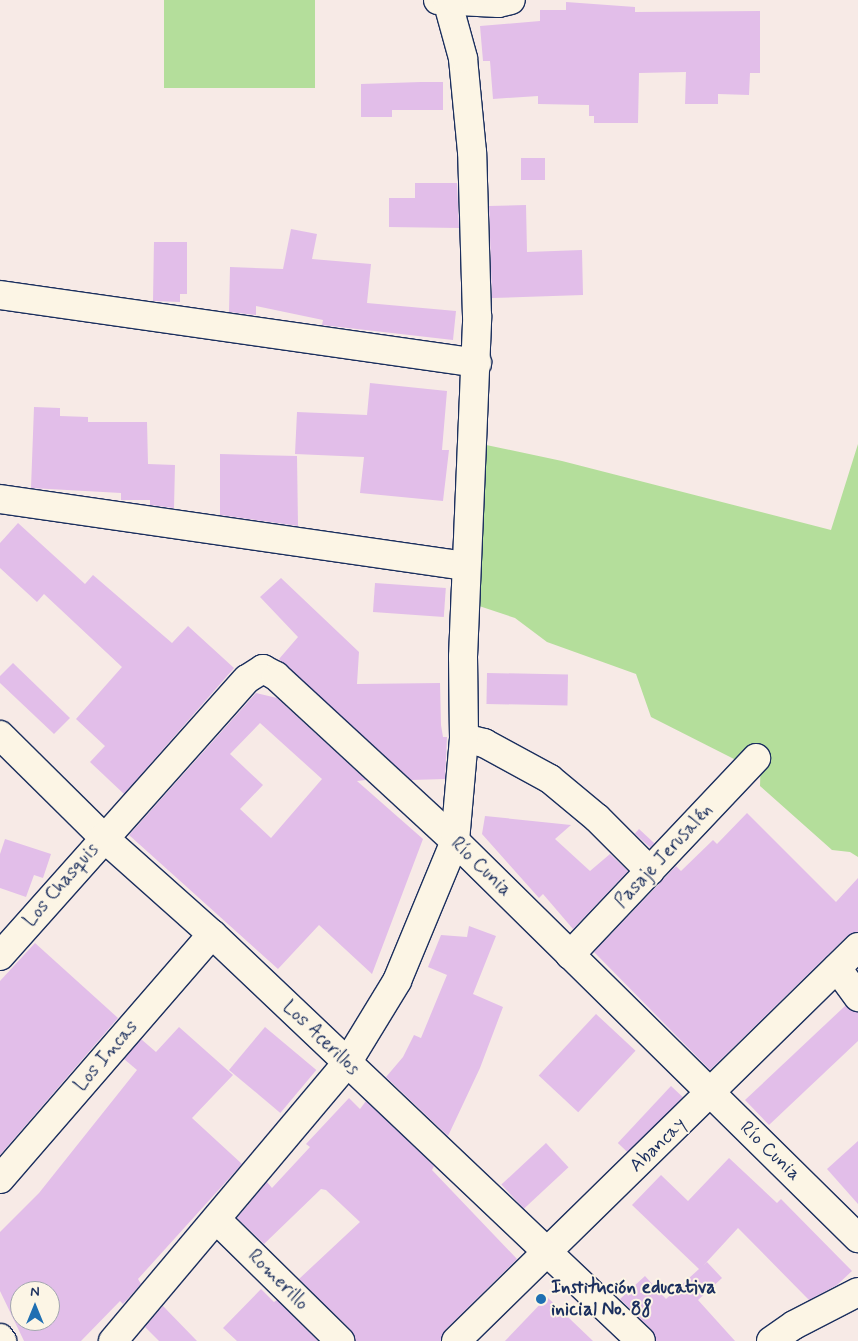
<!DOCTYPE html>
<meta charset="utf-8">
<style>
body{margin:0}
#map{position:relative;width:858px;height:1341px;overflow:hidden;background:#f7eae6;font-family:Mynerve,sans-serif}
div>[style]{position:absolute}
.green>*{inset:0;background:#b4de9b;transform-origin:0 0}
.building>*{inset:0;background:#e2bee9;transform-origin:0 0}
.roads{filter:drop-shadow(1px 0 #1b2f5e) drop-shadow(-1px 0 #1b2f5e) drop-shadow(0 1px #1b2f5e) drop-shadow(0 -1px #1b2f5e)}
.minor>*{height:28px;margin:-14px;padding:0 14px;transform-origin:14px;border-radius:14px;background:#fcf5e5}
.dots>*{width:14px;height:14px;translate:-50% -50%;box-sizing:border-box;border:2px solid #fcf5e5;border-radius:50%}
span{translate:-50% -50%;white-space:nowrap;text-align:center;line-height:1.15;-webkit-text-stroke:4px #fcf5e5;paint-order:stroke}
.street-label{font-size:19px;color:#1b2f5e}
.poi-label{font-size:19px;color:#1b2f5e;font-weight:700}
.left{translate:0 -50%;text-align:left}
.north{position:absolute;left:10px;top:1281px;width:50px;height:50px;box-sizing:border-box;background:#fcf5e5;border:1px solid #a2a6af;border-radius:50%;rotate:0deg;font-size:14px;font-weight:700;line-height:20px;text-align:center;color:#1b2f5e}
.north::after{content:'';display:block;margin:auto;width:18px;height:22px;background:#1f6fb2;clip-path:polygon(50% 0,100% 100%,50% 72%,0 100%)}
</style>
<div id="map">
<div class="green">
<div style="left:164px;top:0;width:151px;height:88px"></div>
<div style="clip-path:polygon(472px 442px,562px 461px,831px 530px,858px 444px,858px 857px,850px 852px,832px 850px,760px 786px,761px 753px,734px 759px,651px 717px,636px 674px,547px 642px,515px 618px,467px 602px)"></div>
</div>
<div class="building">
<div style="clip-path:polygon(566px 2px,635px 7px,635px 12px,760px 11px,760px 73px,750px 73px,749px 95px,718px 94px,718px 104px,685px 104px,686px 72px,639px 73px,638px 123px,594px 123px,594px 116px,589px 116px,589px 105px,538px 104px,538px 96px,493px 99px,490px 61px,483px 61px,480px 26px,540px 21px,540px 10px,566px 10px)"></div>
<div style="clip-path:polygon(421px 82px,443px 82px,443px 110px,392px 110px,392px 117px,361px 117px,361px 84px)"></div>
<div style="left:545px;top:158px;width:22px;height:24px;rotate:90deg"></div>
<div style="clip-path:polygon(415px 183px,457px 183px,459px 228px,389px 227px,389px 198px,415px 198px)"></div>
<div style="clip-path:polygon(526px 205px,527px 252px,582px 250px,583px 295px,492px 298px,489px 206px)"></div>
<div style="clip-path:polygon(291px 229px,317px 234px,312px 259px,371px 264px,367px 303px,456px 311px,453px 340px,322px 325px,323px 320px,256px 306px,256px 315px,229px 312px,230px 267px,283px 269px)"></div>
<div style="clip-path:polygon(154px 242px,187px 242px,187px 294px,180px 294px,180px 302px,153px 301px)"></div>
<div style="clip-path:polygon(370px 383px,447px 391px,442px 450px,449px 450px,443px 501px,360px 493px,364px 457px,295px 454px,297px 412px,367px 415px)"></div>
<div style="clip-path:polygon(34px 407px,60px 408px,60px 416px,88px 417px,88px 422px,147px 422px,148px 464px,175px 465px,174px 508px,150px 505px,150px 500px,121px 500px,121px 493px,31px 488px)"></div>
<div style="clip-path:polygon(220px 454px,297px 456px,298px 526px,220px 515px)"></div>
<div style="clip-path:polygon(18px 523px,85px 584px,93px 575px,172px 643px,188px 626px,234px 668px,124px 794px,90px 762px,105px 746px,76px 719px,122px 667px,44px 594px,37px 602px,0 568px,0 543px)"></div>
<div style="clip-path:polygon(281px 578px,359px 652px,357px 684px,440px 683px,441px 725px,443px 737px,447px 737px,445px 779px,411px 780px,279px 659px,298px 637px,260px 597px)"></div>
<div style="left:375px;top:583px;width:71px;height:29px;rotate:4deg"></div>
<div style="clip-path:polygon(13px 663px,70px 718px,54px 734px,0 683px,0 676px)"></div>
<div style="left:487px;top:673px;width:81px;height:31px;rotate:1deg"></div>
<div style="clip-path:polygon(evenodd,256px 693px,277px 698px,366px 780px,357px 781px,423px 839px,372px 974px,319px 925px,278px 969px,129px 835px,256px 693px,260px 723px,322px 779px,271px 838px,240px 809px,263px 785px,230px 754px,260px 723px)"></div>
<div style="clip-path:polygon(747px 813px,836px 902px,858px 878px,858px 932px,847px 936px,710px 1070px,594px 952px,676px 866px,681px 871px,713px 840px,717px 844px)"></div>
<div style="clip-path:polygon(485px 816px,571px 825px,555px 839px,590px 871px,610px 854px,628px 871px,573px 929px,543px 894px,539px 898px,482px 834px)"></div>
<div style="left:639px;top:829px;width:21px;height:6px;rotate:43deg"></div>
<div style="clip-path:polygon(5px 839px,51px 854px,43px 878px,34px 875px,26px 897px,0 888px,0 854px)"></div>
<div style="clip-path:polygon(469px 926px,496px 936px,473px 994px,503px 1007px,480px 1068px,448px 1136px,386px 1077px,403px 1057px,414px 1035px,421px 1038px,447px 975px,428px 967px,441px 935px,467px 937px)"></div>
<div style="clip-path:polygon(35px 943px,118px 1018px,0 1155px,0 981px)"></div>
<div style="clip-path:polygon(845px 1006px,858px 1012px,858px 1041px,769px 1125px,745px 1100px)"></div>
<div style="left:596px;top:1014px;width:54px;height:84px;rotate:43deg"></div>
<div style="clip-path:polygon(evenodd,179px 1027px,233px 1075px,192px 1118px,242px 1164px,138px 1279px,141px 1284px,123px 1304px,120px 1301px,81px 1341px,24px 1341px,0 1291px,0 1232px,39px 1193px,137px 1070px,124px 1059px,141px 1039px,156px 1052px,179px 1027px,20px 1291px,50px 1291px,50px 1321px,20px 1321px,20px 1291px)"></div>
<div style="left:265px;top:1027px;width:67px;height:56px;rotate:40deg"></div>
<div style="left:671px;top:1086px;width:16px;height:78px;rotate:43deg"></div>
<div style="clip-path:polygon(349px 1098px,360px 1109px,366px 1101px,434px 1166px,432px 1170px,517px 1259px,445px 1330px,441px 1341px,355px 1341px,351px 1330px,299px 1279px,360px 1222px,326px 1190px,321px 1189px,264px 1244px,237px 1218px,267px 1182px,272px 1188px,310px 1147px,306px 1144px)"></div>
<div style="clip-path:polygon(858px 1141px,858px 1204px,827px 1169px)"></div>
<div style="left:546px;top:1143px;width:33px;height:61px;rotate:47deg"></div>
<div style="clip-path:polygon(729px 1158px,777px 1203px,781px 1199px,852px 1271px,837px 1285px,809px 1300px,738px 1228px,703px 1266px,707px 1262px,722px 1278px,698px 1300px,735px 1341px,656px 1341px,652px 1330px,620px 1299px,645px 1276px,666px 1299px,699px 1269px,632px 1205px,661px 1175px,688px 1201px)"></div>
<div style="clip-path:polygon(261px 1289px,274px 1302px,277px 1300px,318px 1341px,237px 1341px,223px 1328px)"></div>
<div style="clip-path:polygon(547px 1297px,593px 1341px,505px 1341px)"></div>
<div style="clip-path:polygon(163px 1306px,197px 1341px,159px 1341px,145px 1327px)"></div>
</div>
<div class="roads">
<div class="minor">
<div style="left:438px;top:0;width:60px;rotate:2.9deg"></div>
<div style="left:498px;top:3px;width:13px;rotate:-13deg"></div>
<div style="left:0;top:295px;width:482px;rotate:8.1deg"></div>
<div style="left:0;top:499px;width:471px;rotate:8.2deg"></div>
<div style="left:0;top:735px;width:145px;rotate:44.7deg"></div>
<div style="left:103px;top:837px;width:146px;rotate:41.7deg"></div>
<div style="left:212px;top:934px;width:591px;rotate:43.49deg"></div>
<div style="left:464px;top:738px;width:21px;rotate:14deg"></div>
<div style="left:484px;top:743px;width:75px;rotate:28.6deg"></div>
<div style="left:550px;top:779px;width:61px;rotate:39.7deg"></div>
<div style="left:597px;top:818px;width:75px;rotate:45deg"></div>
<div style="left:570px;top:955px;width:271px;rotate:-46.6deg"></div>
<div style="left:0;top:956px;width:371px;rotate:-48.3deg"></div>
<div style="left:247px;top:679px;width:19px;rotate:-32deg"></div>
<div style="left:263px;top:669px;width:15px;rotate:28deg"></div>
<div style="left:276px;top:676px;width:243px;rotate:42.7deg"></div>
<div style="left:455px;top:841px;width:566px;rotate:44.57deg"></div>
<div style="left:837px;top:968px;width:36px;rotate:54deg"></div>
<div style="left:0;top:1179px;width:324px;rotate:-49.1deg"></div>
<div style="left:217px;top:1220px;width:173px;rotate:44.5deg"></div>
<div style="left:0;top:1338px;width:4px;rotate:56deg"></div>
<div style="left:113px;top:1341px;width:363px;rotate:-49.9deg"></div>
<div style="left:347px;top:1063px;width:96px;rotate:-58.6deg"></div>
<div style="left:397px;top:981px;width:152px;rotate:-67.5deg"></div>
<div style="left:455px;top:841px;width:103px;rotate:-85deg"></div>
<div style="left:464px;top:738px;width:81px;rotate:-90.7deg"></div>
<div style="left:463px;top:657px;width:341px;rotate:-87.6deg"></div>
<div style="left:477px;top:316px;width:164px;rotate:-91.7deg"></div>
<div style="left:472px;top:152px;width:94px;rotate:-95.5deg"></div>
<div style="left:463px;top:58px;width:60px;rotate:-105.4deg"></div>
<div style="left:456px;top:1341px;width:563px;rotate:-44.42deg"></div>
<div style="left:771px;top:1341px;width:28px;rotate:-35deg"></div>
<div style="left:794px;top:1325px;width:72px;rotate:-27.3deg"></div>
</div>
</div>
<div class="dots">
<div style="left:541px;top:1299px;background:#1f6fb2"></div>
</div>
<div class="street-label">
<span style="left:664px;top:856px;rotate:-47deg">Pasaje Jerusalén</span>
<span style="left:481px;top:867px;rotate:44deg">Río Cunia</span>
<span style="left:61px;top:885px;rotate:-49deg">Los Chasquis</span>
<span style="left:321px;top:1038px;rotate:44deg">Los Acerillos</span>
<span style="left:106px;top:1056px;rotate:-49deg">Los Incas</span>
<span style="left:658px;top:1145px;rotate:-44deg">Abancay</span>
<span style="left:770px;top:1151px;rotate:44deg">Río Cunia</span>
<span style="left:278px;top:1280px;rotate:45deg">Romerillo</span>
</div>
<div class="poi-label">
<span class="left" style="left:551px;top:1299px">Institución educativa<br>inicial No. 88</span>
</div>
<div class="north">N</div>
</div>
